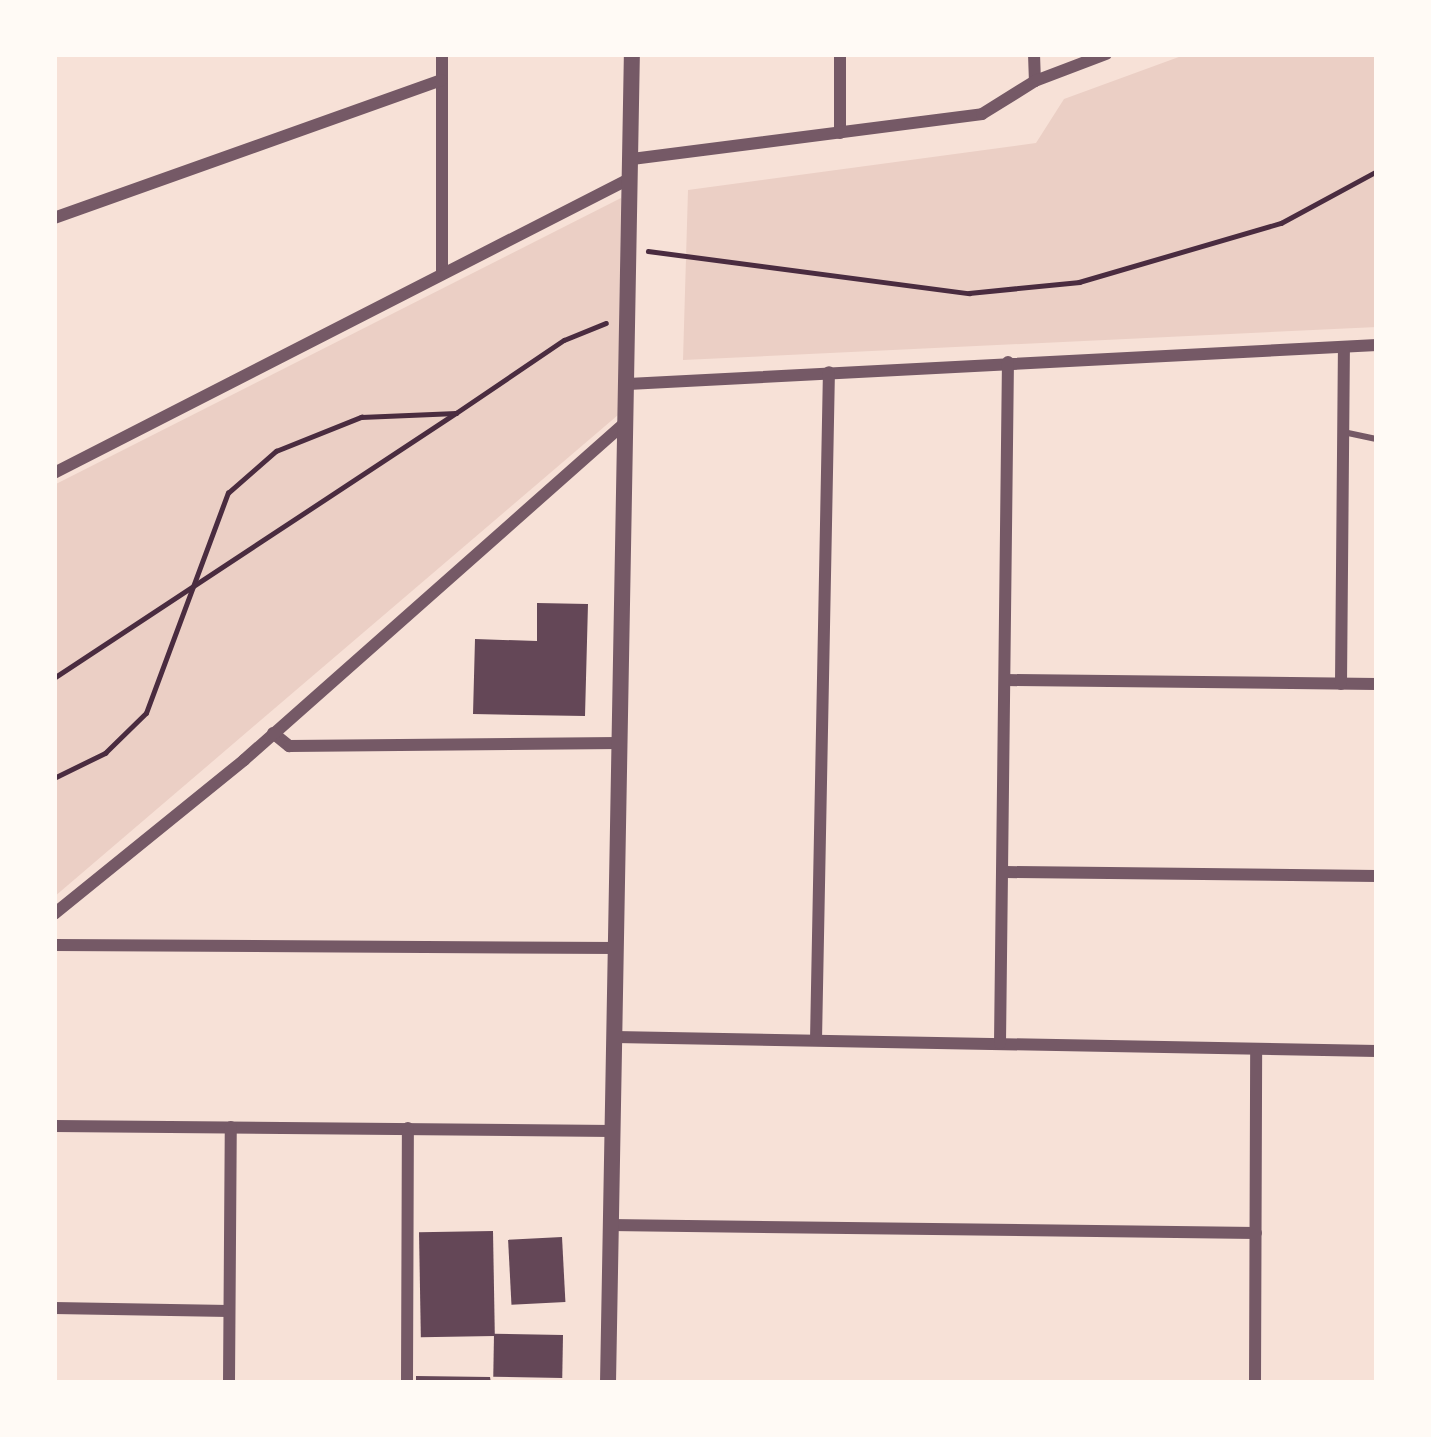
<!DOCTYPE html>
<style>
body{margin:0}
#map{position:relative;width:1431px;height:1437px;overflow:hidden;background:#f7e1d7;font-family:Arial,sans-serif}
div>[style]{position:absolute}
.green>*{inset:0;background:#ebcfc5}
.building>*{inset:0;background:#644757;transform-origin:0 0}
.path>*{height:4.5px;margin:-2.25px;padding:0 2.25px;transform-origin:2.25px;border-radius:2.25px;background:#4a2c40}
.service>*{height:6px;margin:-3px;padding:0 3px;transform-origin:3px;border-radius:3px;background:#755966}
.minor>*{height:12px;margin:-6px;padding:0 6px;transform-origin:6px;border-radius:6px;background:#755966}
.tertiary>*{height:16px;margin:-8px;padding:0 8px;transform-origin:8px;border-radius:8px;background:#755966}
span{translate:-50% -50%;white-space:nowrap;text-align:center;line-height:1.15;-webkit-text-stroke:12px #fffaf5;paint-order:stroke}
.frame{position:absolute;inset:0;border:57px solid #fffaf5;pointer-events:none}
</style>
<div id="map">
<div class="green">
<div style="clip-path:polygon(1187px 54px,1377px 54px,1377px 327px,683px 360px,688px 190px,1036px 143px,1064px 99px)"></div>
<div style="clip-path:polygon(621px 198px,618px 415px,54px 897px,54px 485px)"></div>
</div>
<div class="building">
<div style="clip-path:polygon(537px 603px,588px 604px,585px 716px,473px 714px,475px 639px,537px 641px)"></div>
<div style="left:493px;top:1231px;width:105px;height:74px;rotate:89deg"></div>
<div style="left:562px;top:1237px;width:65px;height:54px;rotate:87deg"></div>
<div style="left:563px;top:1335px;width:43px;height:69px;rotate:91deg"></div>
<div style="clip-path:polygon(416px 1376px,490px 1377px,491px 1383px,416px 1383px)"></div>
</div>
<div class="path">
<div style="left:648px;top:251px;width:324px;rotate:7.5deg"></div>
<div style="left:969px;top:293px;width:111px;rotate:-5.7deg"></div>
<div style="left:1079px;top:282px;width:210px;rotate:-16.3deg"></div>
<div style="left:1281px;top:223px;width:109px;rotate:-28.4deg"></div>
<div style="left:54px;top:678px;width:481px;rotate:-33.4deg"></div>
<div style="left:54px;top:778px;width:57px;rotate:-26.1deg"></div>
<div style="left:105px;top:753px;width:57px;rotate:-44.3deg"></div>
<div style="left:146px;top:713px;width:235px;rotate:-69.6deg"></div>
<div style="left:228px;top:493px;width:64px;rotate:-41.2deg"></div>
<div style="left:276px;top:451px;width:92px;rotate:-21.8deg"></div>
<div style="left:361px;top:417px;width:95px;rotate:-2.4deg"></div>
<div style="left:456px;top:413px;width:130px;rotate:-34.1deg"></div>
<div style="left:564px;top:340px;width:45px;rotate:-22deg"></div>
</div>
<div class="service">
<div style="left:1348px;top:433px;width:30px;rotate:12deg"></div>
</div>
<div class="minor">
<div style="left:442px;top:54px;width:220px;rotate:90deg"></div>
<div style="left:1034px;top:54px;width:27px;rotate:88deg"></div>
<div style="left:840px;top:133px;width:79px;rotate:-90deg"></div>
<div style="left:632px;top:159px;width:353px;rotate:-7.3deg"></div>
<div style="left:982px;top:114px;width:62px;rotate:-31.9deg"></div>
<div style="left:1035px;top:81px;width:76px;rotate:-20.8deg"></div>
<div style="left:54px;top:218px;width:411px;rotate:-19.6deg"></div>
<div style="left:628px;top:384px;width:750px;rotate:-2.98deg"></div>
<div style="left:54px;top:473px;width:648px;rotate:-27.08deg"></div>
<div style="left:1006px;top:680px;width:371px;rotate:0.6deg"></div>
<div style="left:1341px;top:684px;width:336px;rotate:-89.5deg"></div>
<div style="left:273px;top:733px;width:21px;rotate:39deg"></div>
<div style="left:289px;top:746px;width:330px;rotate:-0.5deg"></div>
<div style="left:1006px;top:872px;width:371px;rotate:0.6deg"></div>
<div style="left:54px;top:914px;width:245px;rotate:-39deg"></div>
<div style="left:244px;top:760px;width:510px;rotate:-41.5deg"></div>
<div style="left:54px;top:945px;width:563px;rotate:0.31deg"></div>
<div style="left:615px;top:1037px;width:762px;rotate:1.05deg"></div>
<div style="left:816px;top:1040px;width:668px;rotate:-88.89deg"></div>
<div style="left:1000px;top:1043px;width:681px;rotate:-89.33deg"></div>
<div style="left:54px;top:1126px;width:559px;rotate:0.51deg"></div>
<div style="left:610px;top:1225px;width:646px;rotate:0.71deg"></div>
<div style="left:54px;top:1308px;width:175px;rotate:1deg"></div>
<div style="left:229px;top:1383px;width:256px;rotate:-89.6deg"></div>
<div style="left:407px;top:1383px;width:255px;rotate:-89.8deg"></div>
<div style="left:1255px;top:1383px;width:334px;rotate:-89.8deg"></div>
</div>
<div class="tertiary">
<div style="left:608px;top:1383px;width:1329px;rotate:-88.97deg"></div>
</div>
<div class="frame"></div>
</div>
